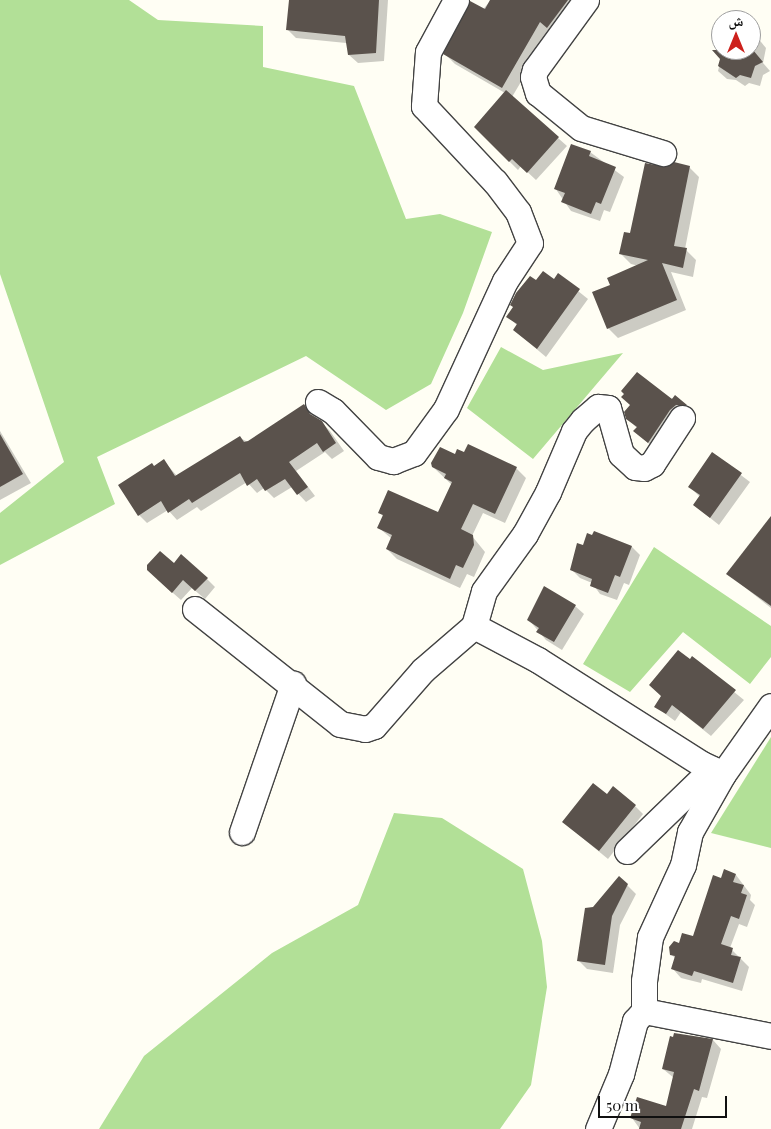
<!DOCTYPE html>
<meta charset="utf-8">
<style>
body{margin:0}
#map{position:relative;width:771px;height:1129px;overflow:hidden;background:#fffef4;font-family:"Playfair Display","Noto Naskh Arabic",serif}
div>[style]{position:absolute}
.forest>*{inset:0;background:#b2e097}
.shadow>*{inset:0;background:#0003}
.building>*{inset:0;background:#5a524c}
.roads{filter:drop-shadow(1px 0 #434343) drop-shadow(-1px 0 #434343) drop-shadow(0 1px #434343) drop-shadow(0 -1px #434343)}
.minor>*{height:25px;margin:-12.5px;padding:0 12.5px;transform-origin:12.5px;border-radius:12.5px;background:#fff}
span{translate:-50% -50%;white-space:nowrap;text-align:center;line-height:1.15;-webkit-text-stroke:5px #fff;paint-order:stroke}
.north{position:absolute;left:711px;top:10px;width:50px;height:50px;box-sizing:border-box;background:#fff;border:1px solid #9f9f9f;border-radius:50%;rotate:0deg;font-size:14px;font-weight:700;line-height:20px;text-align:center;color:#101010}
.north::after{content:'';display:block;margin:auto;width:18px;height:22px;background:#cd211c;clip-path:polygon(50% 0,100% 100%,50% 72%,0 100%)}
.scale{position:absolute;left:598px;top:1096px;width:129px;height:22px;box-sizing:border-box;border:2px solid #101010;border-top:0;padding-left:6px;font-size:15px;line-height:18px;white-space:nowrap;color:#101010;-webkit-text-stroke:4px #fff;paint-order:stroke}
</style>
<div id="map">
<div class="forest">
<div style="clip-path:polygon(0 0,129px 0,158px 20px,263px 26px,263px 67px,354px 86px,406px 219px,440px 214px,492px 232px,463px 313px,431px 384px,386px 410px,306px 356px,97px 457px,115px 504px,0 565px,0 513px,64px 462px,0 274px)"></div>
<div style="clip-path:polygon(501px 347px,543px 370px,623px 353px,533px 459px,467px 408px)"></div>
<div style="clip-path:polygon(654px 547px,771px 626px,771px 657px,750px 684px,683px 632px,630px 692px,583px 664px)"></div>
<div style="clip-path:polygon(771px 737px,771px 848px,711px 833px)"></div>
<div style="clip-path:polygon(394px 813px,442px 818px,523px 869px,542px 941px,547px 987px,531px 1085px,500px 1129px,99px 1129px,144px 1056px,272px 953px,358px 905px)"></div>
</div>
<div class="shadow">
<div style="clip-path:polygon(290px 0,388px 0,384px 61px,358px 63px,349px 55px,350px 47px,346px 43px,296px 38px,287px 29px)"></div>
<div style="clip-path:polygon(491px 0,587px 0,551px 31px,512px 97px,567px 146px,536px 180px,521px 166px,518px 170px,475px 127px,505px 93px,455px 64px,445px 54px)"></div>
<div style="clip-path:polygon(716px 29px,721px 33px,721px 40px)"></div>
<div style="clip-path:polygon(751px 30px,766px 48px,763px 63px,770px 71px,763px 75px,760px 86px,749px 83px,745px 86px,736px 80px,727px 79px,718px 71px,721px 59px,715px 52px,751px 50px)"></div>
<div style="clip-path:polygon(590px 152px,624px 177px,610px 212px,604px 210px,600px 221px,571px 211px,555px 188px)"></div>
<div style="clip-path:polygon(674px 164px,689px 167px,699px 177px,685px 249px,696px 260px,693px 277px,671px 272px,686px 310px,618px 338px,608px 328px,611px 286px,639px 266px,631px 264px,621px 254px,659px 168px)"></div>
<div style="clip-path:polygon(558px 275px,588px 299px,546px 357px,514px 330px,518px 326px,508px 317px,536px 282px,554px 281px)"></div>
<div style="clip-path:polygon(675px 397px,693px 413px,657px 451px,635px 431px,637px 428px,627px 418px)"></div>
<div style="clip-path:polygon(304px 405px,330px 431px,344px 451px,332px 459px,325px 452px,296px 471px,315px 496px,306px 502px,292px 487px,274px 498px,264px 488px,257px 493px,247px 482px,201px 511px,197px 507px,177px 520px,168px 510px,147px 523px,139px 515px,154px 467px,164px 461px,177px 476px,240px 438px,248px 442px)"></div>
<div style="clip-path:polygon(0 431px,31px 483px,0 500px)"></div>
<div style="clip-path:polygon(713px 454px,750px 482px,719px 525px,694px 505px,700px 497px,689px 486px)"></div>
<div style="clip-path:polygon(455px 455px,516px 468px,526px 478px,505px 523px,483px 513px,472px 536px,485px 552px,474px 577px,467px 574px,460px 588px,397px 559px,387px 549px,392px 539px,379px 528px,384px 517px,379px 512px,439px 514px,452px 485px,433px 467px)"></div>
<div style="clip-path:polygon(771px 518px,771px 608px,728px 574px)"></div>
<div style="clip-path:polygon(595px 533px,632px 547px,640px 555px,629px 585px,624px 583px,617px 600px,600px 594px,592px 583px,580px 578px,572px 570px)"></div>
<div style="clip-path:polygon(174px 565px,207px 579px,215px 587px,205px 599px,192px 588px,181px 600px,157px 579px)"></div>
<div style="clip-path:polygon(575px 606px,584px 614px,562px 650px,546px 640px,529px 620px)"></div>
<div style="clip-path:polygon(692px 658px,744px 700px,711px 736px,681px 712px,675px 721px,656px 707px)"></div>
<div style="clip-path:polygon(607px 795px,635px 806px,643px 814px,608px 859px,563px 822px)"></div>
<div style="clip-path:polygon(736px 875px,751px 895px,750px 900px,755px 905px,747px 927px,739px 924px,730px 948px,749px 967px,742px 991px,702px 979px,701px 983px,681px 978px,673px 969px,676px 959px,671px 954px,693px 937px,722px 879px)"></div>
<div style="clip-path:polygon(627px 885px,636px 894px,620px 925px,613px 973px,587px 969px,579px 961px,593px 908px)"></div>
<div style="clip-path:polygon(675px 1035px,713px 1040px,721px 1049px,707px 1098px,702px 1097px,692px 1129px,640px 1129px,632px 1118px,667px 1108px,674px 1078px,663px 1069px)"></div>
</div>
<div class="building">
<div style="clip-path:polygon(289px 0,379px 0,376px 53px,348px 55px,345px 36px,286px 30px)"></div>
<div style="clip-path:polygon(490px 0,568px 0,547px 28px,540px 22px,502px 88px,443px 54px,470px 1px,485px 9px)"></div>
<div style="clip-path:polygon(712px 50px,753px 50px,763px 62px,755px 66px,751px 78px,740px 75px,736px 78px,718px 66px,720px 59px)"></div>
<div style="clip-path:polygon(506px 90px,559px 137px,527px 173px,512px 159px,509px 162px,474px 127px)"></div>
<div style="clip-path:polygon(571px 144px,591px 151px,589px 156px,616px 167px,601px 204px,596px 202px,591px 214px,561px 202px,565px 193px,554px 189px)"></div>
<div style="clip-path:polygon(674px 162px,690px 166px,674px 246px,687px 248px,683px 268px,662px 263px,677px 300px,607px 329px,592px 292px,610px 285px,607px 278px,648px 260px,619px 254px,624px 232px,630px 233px,645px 163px,666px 167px)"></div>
<div style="clip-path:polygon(543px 271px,554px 279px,558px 273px,580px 289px,537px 349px,513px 330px,517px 324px,506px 317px,513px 307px,510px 305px,516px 293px,530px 276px,536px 280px)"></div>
<div style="clip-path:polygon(637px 372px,672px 399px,675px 395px,687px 405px,676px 405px,670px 410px,648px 443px,633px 431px,637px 427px,626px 419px,624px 412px,630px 405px,621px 397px,624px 394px,621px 391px)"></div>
<div style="clip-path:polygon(304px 404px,310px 414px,322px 421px,336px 443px,323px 452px,317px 443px,289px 462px,308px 487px,297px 495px,285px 479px,265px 491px,257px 479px,247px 486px,240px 473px,192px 503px,189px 499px,168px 513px,161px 501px,138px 516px,118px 485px,152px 463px,154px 466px,164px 459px,175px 476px,240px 436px,244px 442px,248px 441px)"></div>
<div style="clip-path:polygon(0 434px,23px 474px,0 487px)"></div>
<div style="clip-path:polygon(468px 444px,517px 467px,495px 514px,473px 504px,461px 529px,473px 535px,474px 545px,463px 568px,456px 565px,450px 579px,386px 549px,392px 535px,377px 528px,383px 515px,378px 513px,388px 490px,438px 512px,452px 482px,444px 478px,446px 474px,432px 467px,431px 463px,440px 447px,455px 454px,457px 449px,464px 452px)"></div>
<div style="clip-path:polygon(712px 452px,742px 473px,710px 518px,693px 505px,700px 495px,688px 487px)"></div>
<div style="clip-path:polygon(771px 516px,771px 606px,726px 574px)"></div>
<div style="clip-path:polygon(594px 531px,632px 546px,620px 577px,615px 575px,608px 593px,590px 586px,592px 579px,570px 570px,577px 543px,583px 545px,587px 533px,592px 535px)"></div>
<div style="clip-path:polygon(160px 551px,174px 563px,181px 554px,208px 578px,195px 591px,183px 580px,172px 593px,147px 570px,147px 565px)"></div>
<div style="clip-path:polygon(544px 586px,576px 605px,554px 642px,536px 632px,539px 628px,527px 620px)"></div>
<div style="clip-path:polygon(678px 650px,690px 659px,692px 656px,736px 690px,703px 729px,672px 705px,666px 714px,654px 707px,661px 696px,649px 685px)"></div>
<div style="clip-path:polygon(593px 783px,607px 794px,613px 786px,636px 805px,599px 851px,562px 822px)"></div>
<div style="clip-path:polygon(724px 869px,736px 874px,733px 882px,744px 885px,741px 893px,747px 895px,739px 919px,731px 916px,721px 944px,733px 948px,731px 955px,741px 957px,733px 983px,694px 971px,692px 976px,671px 969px,675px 956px,670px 955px,669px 947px,674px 941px,679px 943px,682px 933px,693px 936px,713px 875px,721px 878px)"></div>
<div style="clip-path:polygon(619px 876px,628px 884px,612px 916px,605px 965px,577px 961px,585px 908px,593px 907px)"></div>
<div style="clip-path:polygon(674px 1033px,713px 1039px,699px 1091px,694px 1089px,681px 1129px,639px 1129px,641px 1122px,630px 1118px,637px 1097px,666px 1106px,674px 1072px,662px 1069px,670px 1036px,673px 1037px)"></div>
</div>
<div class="roads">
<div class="minor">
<div style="left:586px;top:0;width:87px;rotate:126.1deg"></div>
<div style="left:535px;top:70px;width:7px;rotate:106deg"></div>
<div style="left:533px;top:77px;width:17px;rotate:73deg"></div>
<div style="left:538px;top:93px;width:55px;rotate:39.1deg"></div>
<div style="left:581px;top:128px;width:86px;rotate:17deg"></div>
<div style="left:318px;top:402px;width:17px;rotate:31deg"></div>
<div style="left:333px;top:411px;width:64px;rotate:45.6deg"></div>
<div style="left:378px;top:457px;width:16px;rotate:15deg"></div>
<div style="left:393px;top:461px;width:22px;rotate:-21deg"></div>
<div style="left:414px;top:453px;width:54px;rotate:-54deg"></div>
<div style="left:446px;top:409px;width:141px;rotate:-65.3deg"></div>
<div style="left:505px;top:281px;width:45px;rotate:-56.7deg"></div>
<div style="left:530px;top:243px;width:33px;rotate:-111deg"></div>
<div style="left:518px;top:212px;width:38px;rotate:-127deg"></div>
<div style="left:495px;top:182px;width:104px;rotate:-133.1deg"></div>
<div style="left:424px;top:106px;width:54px;rotate:-85.8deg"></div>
<div style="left:428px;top:52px;width:59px;rotate:-61.7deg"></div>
<div style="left:195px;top:609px;width:185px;rotate:38.4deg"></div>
<div style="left:340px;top:724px;width:25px;rotate:11deg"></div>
<div style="left:365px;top:729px;width:9px;rotate:-18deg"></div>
<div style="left:374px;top:726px;width:74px;rotate:-48.8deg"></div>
<div style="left:423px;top:670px;width:67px;rotate:-40.8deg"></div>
<div style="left:474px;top:626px;width:36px;rotate:-74deg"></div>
<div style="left:484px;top:591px;width:70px;rotate:-54.3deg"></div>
<div style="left:525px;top:534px;width:48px;rotate:-61.3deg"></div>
<div style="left:548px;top:492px;width:66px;rotate:-66.9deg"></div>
<div style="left:574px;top:431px;width:14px;rotate:-51deg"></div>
<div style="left:583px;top:420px;width:20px;rotate:-41deg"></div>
<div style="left:598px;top:407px;width:10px;rotate:6deg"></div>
<div style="left:608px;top:408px;width:48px;rotate:74.2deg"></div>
<div style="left:621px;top:454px;width:19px;rotate:43deg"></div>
<div style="left:635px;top:467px;width:9px;rotate:6deg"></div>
<div style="left:644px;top:468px;width:9px;rotate:-27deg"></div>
<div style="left:652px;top:464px;width:55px;rotate:-56.9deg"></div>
<div style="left:474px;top:626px;width:72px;rotate:28deg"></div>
<div style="left:538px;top:660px;width:194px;rotate:32.4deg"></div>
<div style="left:702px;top:764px;width:23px;rotate:25deg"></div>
<div style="left:242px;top:832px;width:157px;rotate:-71deg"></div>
<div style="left:627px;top:851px;width:118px;rotate:-44deg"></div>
<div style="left:644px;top:1011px;width:129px;rotate:11.1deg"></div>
<div style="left:598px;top:1129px;width:60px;rotate:-67.3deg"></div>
<div style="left:621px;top:1074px;width:55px;rotate:-75.2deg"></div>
<div style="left:635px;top:1021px;width:13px;rotate:-48deg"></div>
<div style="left:644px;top:1011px;width:30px;rotate:-90deg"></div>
<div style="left:644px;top:981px;width:44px;rotate:-82.2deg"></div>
<div style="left:650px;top:937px;width:79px;rotate:-65.4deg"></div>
<div style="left:683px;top:865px;width:34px;rotate:-78deg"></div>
<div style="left:690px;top:832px;width:67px;rotate:-60.4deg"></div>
<div style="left:723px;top:774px;width:83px;rotate:-54.8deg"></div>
</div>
</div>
<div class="north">ش</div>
<div class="scale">50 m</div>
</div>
